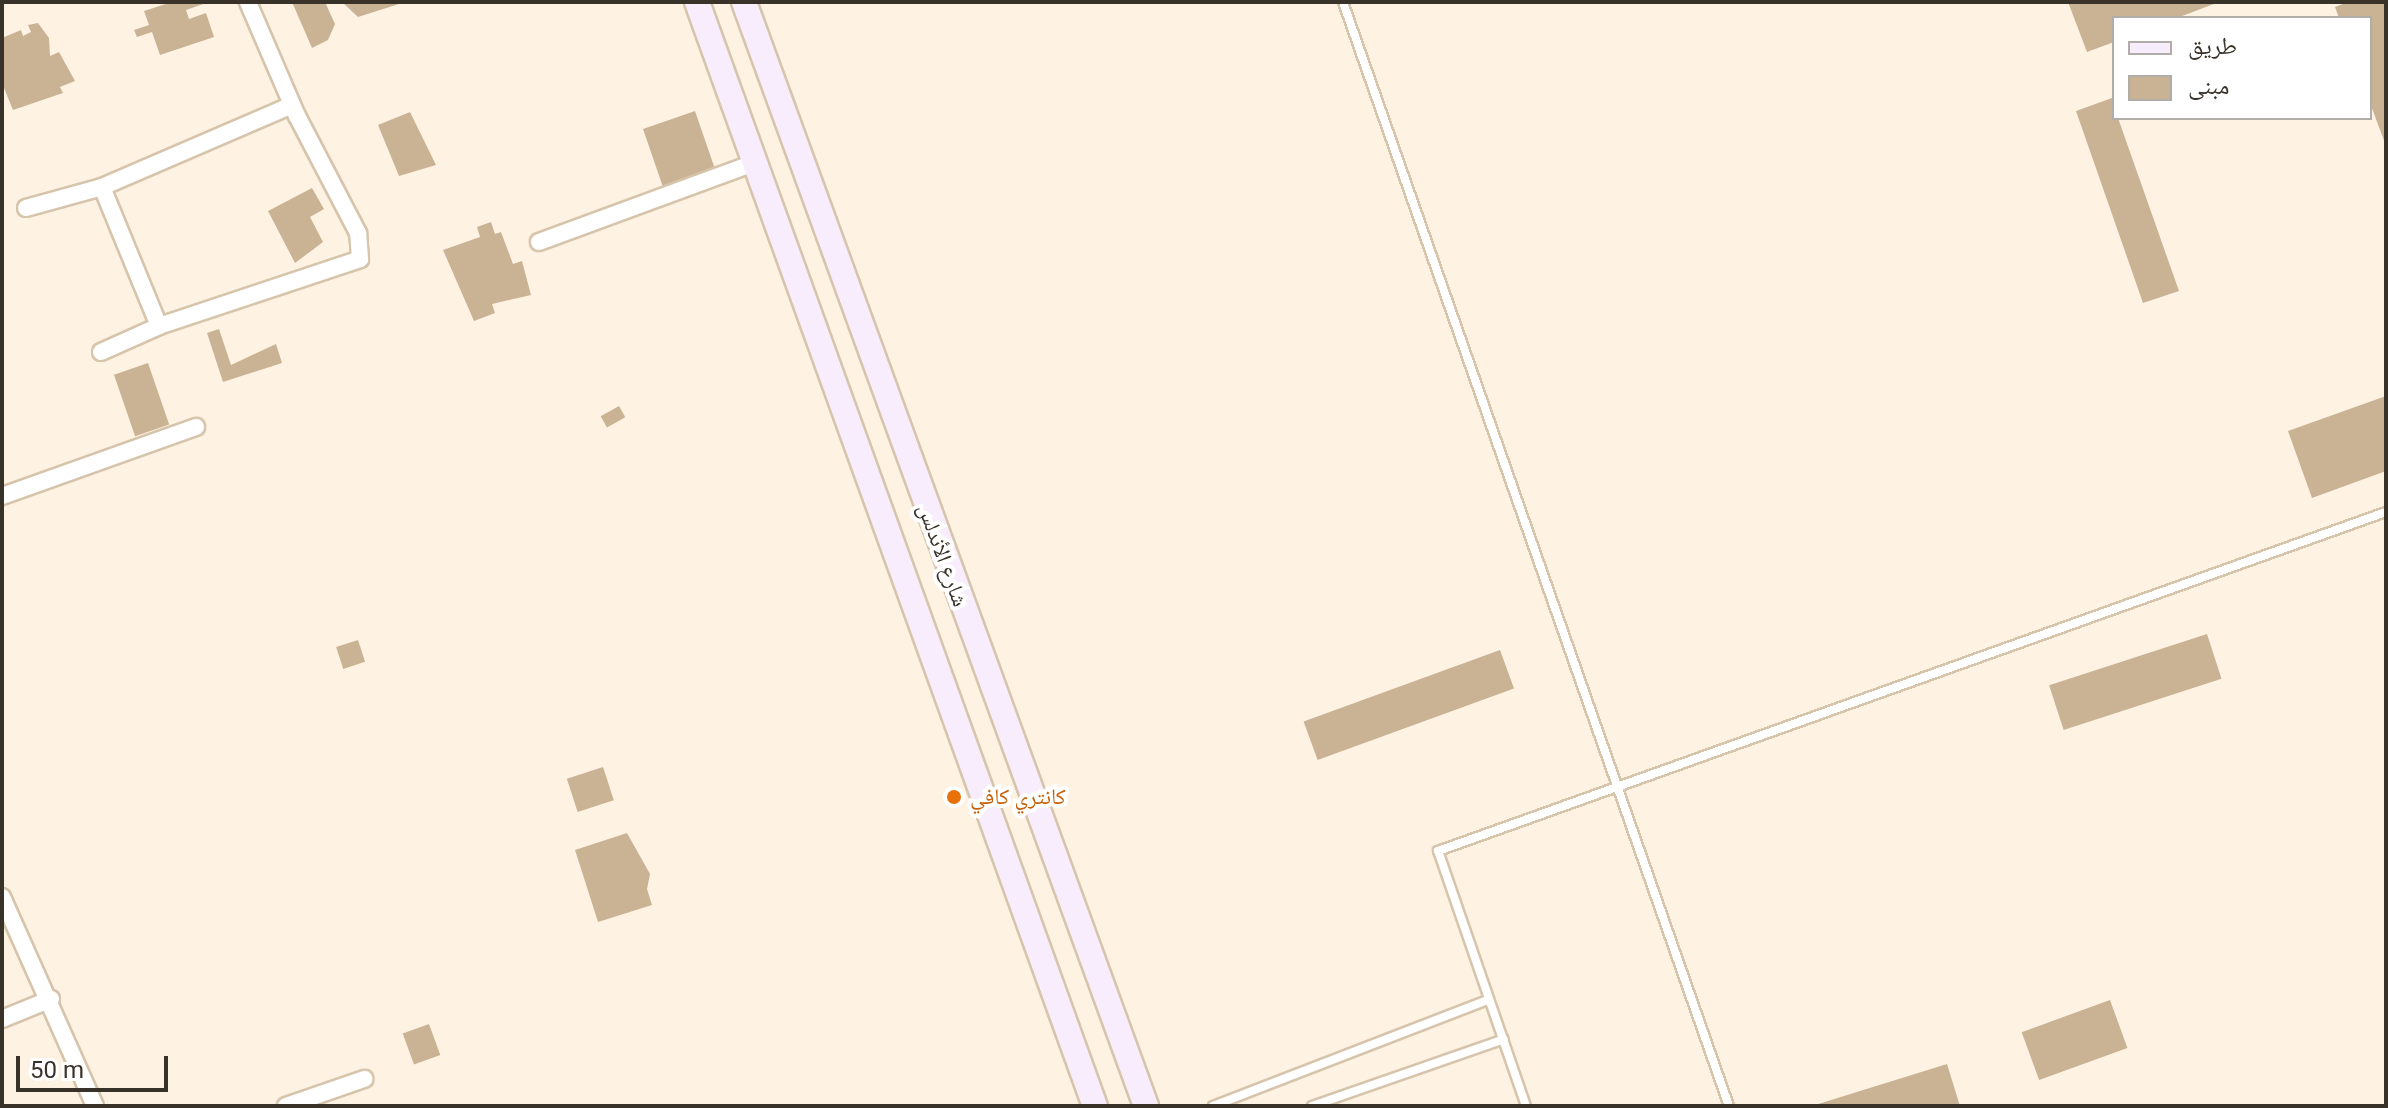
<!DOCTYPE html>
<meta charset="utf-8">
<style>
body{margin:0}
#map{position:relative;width:2388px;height:1108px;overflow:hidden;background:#fef2e3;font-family:Roboto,"Noto Naskh Arabic",sans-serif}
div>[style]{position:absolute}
.building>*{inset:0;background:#cab394;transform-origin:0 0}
.roads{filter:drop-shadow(2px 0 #d6c4ab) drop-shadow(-2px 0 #d6c4ab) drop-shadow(0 2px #d6c4ab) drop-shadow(0 -2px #d6c4ab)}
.service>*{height:8px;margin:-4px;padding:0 4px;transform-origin:4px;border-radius:4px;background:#fff}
.minor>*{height:16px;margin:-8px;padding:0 8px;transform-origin:8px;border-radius:8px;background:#fff}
.secondary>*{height:24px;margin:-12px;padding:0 12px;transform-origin:12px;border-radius:12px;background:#f8edfd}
.dots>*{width:22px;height:22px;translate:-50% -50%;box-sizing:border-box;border:4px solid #fff;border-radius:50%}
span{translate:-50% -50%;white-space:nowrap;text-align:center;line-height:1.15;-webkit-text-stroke:8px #fff;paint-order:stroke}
.street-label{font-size:22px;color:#393228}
.food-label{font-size:22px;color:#c56008}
.left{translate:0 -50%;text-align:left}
.frame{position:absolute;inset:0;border:4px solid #393228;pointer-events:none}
.legend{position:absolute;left:2112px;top:16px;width:260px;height:104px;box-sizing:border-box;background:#fff;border:2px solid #b0ada9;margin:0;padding:10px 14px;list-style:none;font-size:24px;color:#393228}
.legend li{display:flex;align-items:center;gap:16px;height:40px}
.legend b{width:40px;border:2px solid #b0ada9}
.scale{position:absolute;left:16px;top:1056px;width:152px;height:36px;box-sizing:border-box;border:4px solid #393228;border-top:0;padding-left:10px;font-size:24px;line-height:28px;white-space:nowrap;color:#393228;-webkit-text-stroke:6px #fff;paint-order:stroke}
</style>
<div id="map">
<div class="building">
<div style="clip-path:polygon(172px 2px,209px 2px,186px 10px,189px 19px,206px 13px,214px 37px,160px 55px,152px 32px,137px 37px,134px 30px,149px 25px,144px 11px)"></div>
<div style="clip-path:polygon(292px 2px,325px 2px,335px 24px,328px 40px,312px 48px)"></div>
<div style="clip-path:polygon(342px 2px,402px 2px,402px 3px,358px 17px)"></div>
<div style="clip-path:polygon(2068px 2px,2219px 2px,2177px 18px,2114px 18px,2114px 42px,2087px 52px)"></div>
<div style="clip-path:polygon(2348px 2px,2383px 2px,2386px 11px,2386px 146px,2370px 103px,2370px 18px,2339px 18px,2335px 7px)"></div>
<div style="clip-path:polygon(38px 23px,49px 38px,50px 56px,59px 52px,75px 81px,60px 87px,63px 93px,13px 110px,2px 83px,2px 38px,21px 30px,23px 36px,31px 32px,28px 25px)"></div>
<div style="clip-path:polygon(2112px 98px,2114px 118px,2118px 118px,2179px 291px,2143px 303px,2076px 111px)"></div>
<div style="left:695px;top:111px;width:64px;height:55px;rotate:71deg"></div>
<div style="clip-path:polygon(410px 112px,436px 165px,399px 176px,378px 125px)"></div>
<div style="clip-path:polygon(312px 188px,324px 209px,310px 217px,323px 242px,295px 263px,268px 211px)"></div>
<div style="clip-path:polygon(491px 222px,495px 234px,501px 232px,513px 264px,522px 261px,531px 295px,492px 304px,495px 313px,474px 321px,443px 250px,480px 237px,477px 227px)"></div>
<div style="clip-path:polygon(219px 329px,231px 365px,276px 344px,282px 363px,223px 382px,207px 333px)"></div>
<div style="left:148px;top:363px;width:65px;height:36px;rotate:71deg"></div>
<div style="clip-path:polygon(2386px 396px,2386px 471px,2312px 498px,2288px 431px)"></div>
<div style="left:619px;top:406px;width:13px;height:21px;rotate:61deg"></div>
<div style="left:2207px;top:634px;width:47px;height:166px;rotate:72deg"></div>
<div style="left:358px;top:640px;width:23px;height:23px;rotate:72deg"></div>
<div style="left:1500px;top:650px;width:41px;height:209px;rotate:70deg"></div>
<div style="left:603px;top:767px;width:35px;height:38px;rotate:72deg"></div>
<div style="clip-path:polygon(627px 833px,650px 874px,647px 889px,652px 905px,598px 922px,575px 850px)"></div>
<div style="left:2110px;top:1000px;width:51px;height:94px;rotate:70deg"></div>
<div style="left:429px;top:1024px;width:33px;height:28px;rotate:70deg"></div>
<div style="clip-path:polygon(1947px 1064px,1960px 1106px,1815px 1106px,1815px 1105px)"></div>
</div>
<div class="roads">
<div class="service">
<div style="left:1343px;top:2px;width:1170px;rotate:70.73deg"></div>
<div style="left:1213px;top:1106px;width:295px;rotate:-21.1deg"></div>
<div style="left:1312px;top:1106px;width:203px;rotate:-19.2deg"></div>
<div style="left:1526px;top:1106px;width:270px;rotate:-109deg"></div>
<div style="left:1438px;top:851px;width:1007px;rotate:-19.68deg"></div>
</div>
<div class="minor">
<div style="left:26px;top:208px;width:79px;rotate:-15.4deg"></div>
<div style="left:539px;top:242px;width:229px;rotate:-20.2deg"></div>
<div style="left:159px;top:326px;width:150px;rotate:-112.3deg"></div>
<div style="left:102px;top:187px;width:207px;rotate:-23.3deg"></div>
<div style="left:101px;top:352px;width:64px;rotate:-24.1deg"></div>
<div style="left:159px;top:326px;width:212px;rotate:-18.4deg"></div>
<div style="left:360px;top:259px;width:26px;rotate:-94deg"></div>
<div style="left:358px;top:233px;width:132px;rotate:-117.5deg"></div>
<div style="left:297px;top:116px;width:124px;rotate:-113.3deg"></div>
<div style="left:2px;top:496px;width:206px;rotate:-19.6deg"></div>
<div style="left:2px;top:897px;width:229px;rotate:66deg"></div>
<div style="left:2px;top:1019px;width:53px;rotate:-22.2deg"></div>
<div style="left:286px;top:1106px;width:83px;rotate:-19.1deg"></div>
</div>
<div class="secondary">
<div style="left:697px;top:2px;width:1174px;rotate:70.18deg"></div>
<div style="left:744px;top:2px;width:1175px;rotate:69.99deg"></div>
</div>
</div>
<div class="dots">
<div style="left:954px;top:797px;background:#e8710a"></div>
</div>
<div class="street-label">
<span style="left:943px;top:555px;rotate:70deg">شارع الأندلس</span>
</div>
<div class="food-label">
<span class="left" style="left:970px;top:797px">كانتري كافي</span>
</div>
<div class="frame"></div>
<ul class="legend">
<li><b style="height:10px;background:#f8edfd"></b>طريق</li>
<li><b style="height:22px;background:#cab394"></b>مبنى</li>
</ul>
<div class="scale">50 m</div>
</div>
